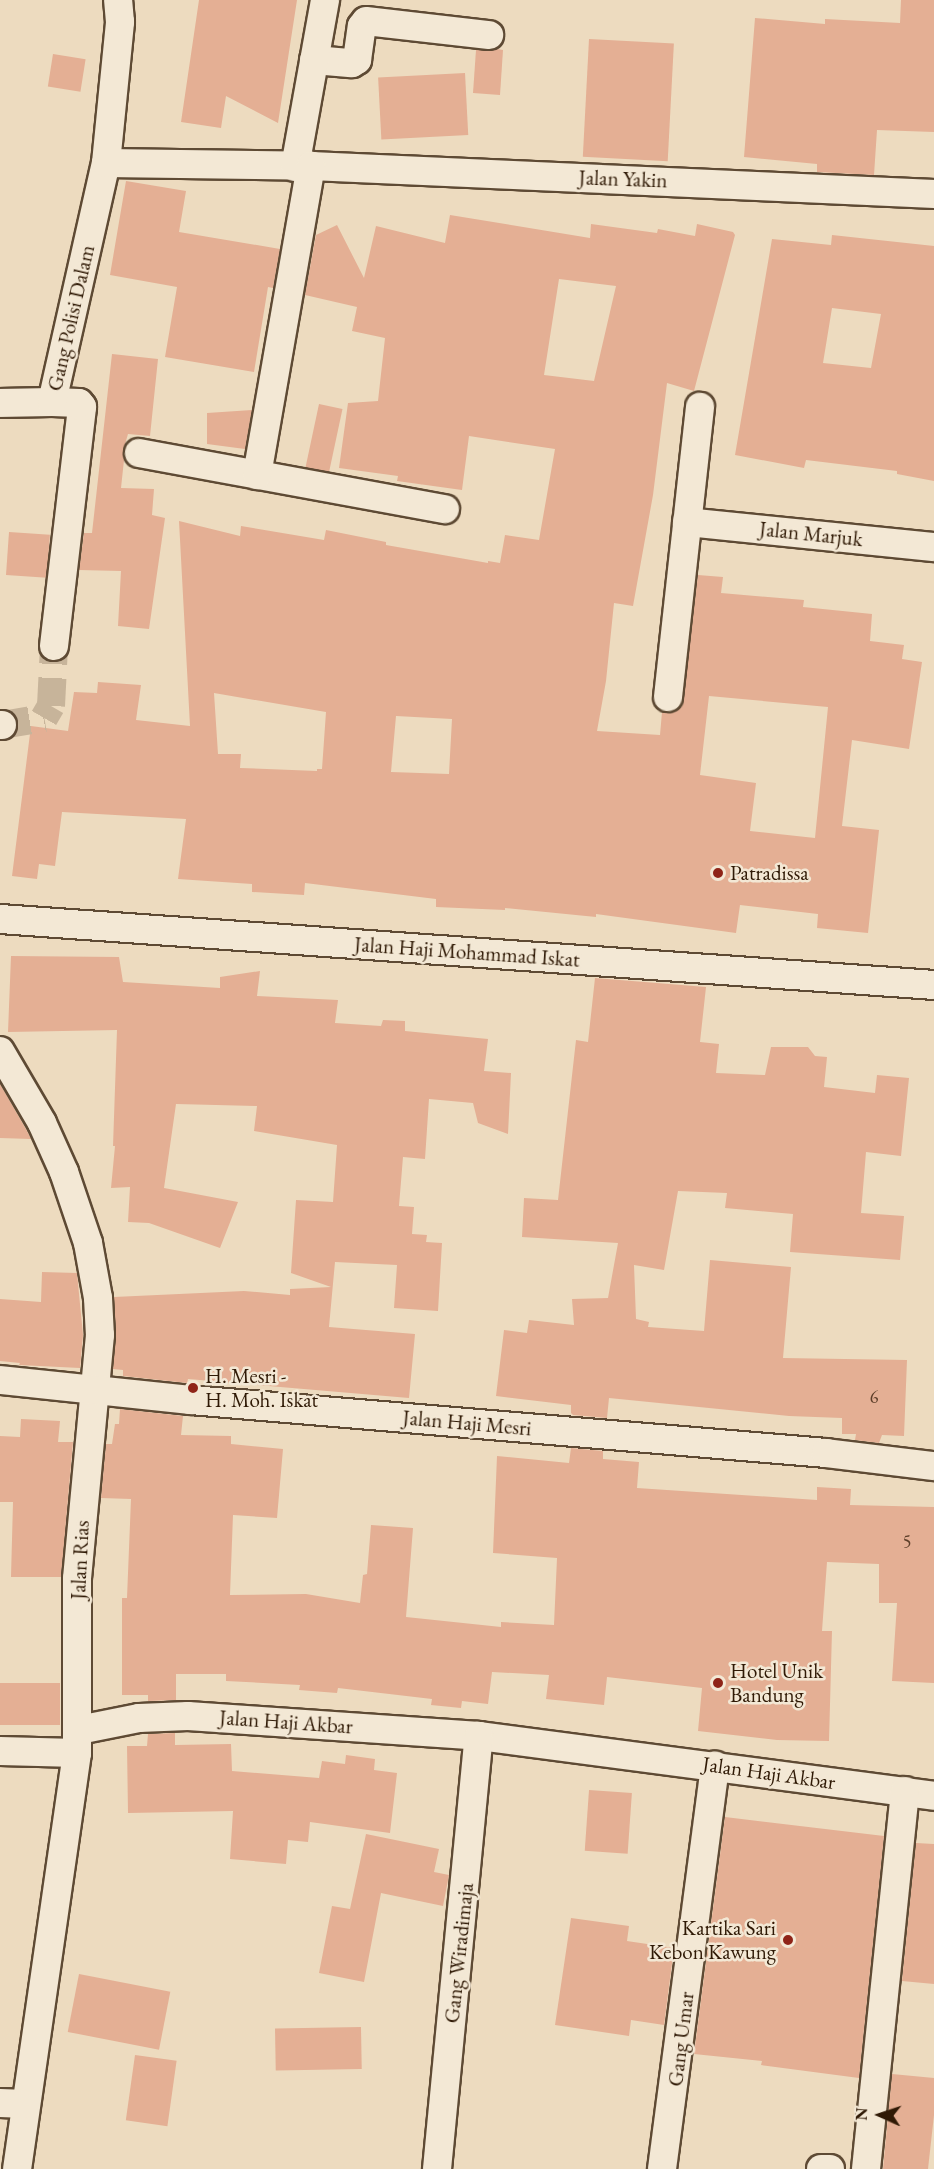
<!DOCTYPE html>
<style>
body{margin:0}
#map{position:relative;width:934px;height:2169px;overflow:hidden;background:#eddbbf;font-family:"EB Garamond",serif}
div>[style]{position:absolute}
.building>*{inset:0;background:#e4af94;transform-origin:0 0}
.street-tunnel>*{height:28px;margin-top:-14px;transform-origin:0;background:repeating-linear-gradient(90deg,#c7b49a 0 28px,transparent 0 42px)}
.roads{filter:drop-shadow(2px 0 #5e4a34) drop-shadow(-2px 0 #5e4a34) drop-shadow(0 2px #5e4a34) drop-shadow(0 -2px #5e4a34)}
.street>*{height:28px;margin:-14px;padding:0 14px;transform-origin:14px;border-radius:14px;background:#f3e8d5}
.dots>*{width:16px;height:16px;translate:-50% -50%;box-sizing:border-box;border:3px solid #f3e8d5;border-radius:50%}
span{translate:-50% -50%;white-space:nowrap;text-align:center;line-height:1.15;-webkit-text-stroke:5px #f3e8d5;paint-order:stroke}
.number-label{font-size:18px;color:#5c3e29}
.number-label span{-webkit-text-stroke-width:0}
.street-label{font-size:21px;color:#2f1905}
.poi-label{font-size:21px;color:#2f1905}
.left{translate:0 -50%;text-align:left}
.right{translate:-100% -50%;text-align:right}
.north{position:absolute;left:850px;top:2085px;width:60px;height:60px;-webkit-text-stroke:4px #f3e8d5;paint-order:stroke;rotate:273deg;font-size:16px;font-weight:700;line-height:24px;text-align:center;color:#2f1905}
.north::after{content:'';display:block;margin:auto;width:21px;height:27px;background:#2f1905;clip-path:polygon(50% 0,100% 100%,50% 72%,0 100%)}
</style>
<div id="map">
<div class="building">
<div style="clip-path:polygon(199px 0,297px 0,278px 123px,226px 96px,221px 128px,181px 122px)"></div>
<div style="clip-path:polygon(901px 0,934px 0,934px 132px,877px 130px,874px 175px,817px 172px,817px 164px,744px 157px,755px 18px,825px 24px,825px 19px,900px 23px)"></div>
<div style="left:589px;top:39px;width:85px;height:118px;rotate:3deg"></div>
<div style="clip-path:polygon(497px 49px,503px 50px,500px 95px,473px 93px,476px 50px)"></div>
<div style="left:53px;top:54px;width:33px;height:33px;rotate:9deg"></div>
<div style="left:465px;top:73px;width:62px;height:87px;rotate:87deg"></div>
<div style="clip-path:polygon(126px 181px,186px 191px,179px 232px,280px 249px,273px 288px,268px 287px,254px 372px,165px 357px,177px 287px,110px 275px)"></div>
<div style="clip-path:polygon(evenodd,450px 215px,590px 238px,591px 224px,657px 233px,658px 229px,695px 236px,697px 224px,733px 232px,735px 235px,694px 391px,667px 383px,653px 495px,633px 606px,614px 603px,606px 681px,597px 731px,660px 735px,662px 712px,674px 712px,682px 706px,698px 575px,723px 577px,721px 593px,804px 600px,803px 607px,872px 614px,870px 641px,904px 645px,902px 659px,922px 662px,909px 749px,852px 740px,842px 826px,879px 830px,868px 933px,817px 928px,818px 914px,740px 905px,736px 933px,596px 914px,596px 917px,505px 908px,505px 910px,436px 907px,436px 899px,305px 883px,304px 895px,252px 892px,252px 884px,178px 879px,186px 819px,62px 812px,55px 866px,39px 864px,37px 879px,12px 876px,31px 726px,68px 731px,74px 692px,97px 693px,98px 682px,141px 685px,136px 720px,190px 726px,179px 521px,240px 536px,241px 526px,324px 540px,326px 530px,386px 542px,386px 545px,488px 563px,488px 561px,500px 563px,505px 535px,539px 540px,555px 449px,469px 436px,462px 490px,397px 481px,398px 476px,339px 468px,348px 403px,378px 401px,385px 338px,352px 331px,357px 307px,305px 295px,316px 235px,337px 225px,364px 278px,376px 226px,445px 243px,450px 215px,559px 279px,616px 286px,594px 381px,544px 375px,559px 279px,450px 215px,214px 693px,326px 712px,322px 769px,317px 769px,317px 771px,240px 768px,241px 754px,218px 754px,214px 693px,450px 215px,709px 696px,828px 707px,815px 838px,750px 831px,756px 783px,700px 775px,709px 696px,450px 215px,396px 716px,452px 719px,449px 774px,391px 772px,396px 716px)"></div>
<div style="clip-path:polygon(evenodd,832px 235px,934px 246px,934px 481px,897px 474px,897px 471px,806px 460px,804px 468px,735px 455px,772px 239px,831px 245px,832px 235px,832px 308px,881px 314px,871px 368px,823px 363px,832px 308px)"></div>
<div style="clip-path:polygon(112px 354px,158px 359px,150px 436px,128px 434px,123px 451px,124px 460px,121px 488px,154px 489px,152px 515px,165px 518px,149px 629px,118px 626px,121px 571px,79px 570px,84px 533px,92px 533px)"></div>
<div style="left:319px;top:404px;width:24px;height:65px;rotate:12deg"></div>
<div style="clip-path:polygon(252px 410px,245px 449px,207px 444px,207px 413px)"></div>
<div style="left:9px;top:532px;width:41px;height:43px;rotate:4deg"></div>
<div style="clip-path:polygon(11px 956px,119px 957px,123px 982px,220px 988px,220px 977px,260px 971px,257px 996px,338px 1000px,335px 1023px,381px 1026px,383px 1020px,405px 1021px,405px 1031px,488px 1039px,484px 1071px,511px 1073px,508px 1134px,478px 1123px,473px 1103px,429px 1099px,425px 1159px,403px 1157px,399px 1206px,414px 1207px,412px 1234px,427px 1235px,426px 1242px,442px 1243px,438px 1311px,394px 1308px,397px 1265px,335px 1262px,329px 1327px,415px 1334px,409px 1398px,188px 1379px,187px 1383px,123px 1376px,123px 1370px,113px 1369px,116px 1334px,114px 1297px,244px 1291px,290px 1295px,290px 1289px,331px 1287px,291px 1273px,296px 1200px,333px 1202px,337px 1145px,254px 1131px,257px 1106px,176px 1104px,164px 1188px,238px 1202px,220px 1248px,149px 1223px,128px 1222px,130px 1187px,111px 1188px,115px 1146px,113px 1146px,117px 1030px,8px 1032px)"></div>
<div style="clip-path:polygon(595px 978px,706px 987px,700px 1042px,719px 1044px,716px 1073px,765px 1075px,771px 1047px,808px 1047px,815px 1056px,827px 1057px,824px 1087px,875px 1093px,877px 1075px,909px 1078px,901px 1156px,866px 1152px,861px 1213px,904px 1216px,900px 1260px,790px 1252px,793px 1214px,725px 1208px,727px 1193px,678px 1191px,664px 1270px,634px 1265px,636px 1319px,649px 1322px,648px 1327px,704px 1331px,710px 1260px,791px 1267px,783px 1358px,907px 1360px,904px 1436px,882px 1435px,879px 1443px,855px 1440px,856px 1434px,842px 1434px,842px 1418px,789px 1416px,609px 1398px,607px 1418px,573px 1415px,571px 1413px,571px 1405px,496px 1396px,504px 1330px,527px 1333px,529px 1320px,574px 1325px,572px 1299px,608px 1298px,618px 1243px,522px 1237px,524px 1198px,558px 1200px,576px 1040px,588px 1042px)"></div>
<div style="clip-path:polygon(0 1084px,27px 1131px,31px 1139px,0 1138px)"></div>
<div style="clip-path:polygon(42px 1272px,77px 1273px,83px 1335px,80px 1368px,19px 1365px,20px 1363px,0 1361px,0 1299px,41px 1302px)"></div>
<div style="clip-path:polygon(120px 1409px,183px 1416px,181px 1435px,231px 1436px,231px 1444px,283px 1449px,277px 1518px,233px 1515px,230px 1595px,306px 1594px,360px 1603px,363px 1575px,367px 1574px,371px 1525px,413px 1528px,406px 1617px,501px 1627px,501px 1622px,554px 1625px,557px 1558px,493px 1553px,497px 1456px,569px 1463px,571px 1448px,603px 1451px,603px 1459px,639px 1462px,637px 1488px,817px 1500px,817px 1487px,851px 1489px,850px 1505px,934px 1507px,934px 1683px,892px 1681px,897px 1603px,879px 1603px,879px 1564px,827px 1562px,822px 1631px,832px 1631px,829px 1741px,777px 1740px,698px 1731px,702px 1688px,607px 1677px,604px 1705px,546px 1699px,549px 1675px,492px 1672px,488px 1704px,462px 1701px,461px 1708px,431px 1705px,432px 1699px,338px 1688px,337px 1693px,299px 1690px,300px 1685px,226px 1681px,226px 1674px,176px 1674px,176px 1700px,148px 1701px,148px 1695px,122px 1695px,122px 1598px,127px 1598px,131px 1499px,101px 1498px,106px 1444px,112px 1444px,115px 1424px,119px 1424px)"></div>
<div style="clip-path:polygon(21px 1419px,60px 1421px,58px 1442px,73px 1442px,61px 1577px,11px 1577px,13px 1502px,0 1502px,0 1436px,20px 1437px)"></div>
<div style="left:0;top:1683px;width:60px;height:42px"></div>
<div style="clip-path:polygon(175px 1733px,175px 1745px,231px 1744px,232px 1771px,319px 1778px,322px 1761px,345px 1764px,346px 1755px,375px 1759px,374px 1770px,397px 1773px,390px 1833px,310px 1822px,308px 1842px,288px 1840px,286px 1864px,230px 1859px,233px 1811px,128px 1813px,127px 1746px,147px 1746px,148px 1734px)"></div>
<div style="left:589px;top:1790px;width:43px;height:61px;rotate:4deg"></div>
<div style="clip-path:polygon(725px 1817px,884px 1836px,859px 2078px,761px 2065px,762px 2061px,694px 2054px)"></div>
<div style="clip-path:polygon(366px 1834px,439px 1849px,434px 1872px,449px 1875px,443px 1906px,381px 1893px,364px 1982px,319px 1973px,332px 1906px,350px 1909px)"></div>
<div style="clip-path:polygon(916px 1843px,934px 1844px,934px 1984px,902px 1981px)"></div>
<div style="clip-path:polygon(571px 1918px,629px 1926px,627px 1941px,674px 1948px,664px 2025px,631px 2020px,629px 2036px,555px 2025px)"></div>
<div style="left:79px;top:1974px;width:93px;height:59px;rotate:11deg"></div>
<div style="left:361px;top:2027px;width:42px;height:86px;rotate:89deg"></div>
<div style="left:135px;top:2055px;width:42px;height:66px;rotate:8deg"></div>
<div style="clip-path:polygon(892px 2074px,934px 2078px,934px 2115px,928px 2169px,883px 2169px)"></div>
</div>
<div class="street-tunnel">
<div style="left:2px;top:725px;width:43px;rotate:-9.5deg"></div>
<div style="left:44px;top:718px;width:14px;rotate:-60deg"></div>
<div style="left:51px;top:706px;width:60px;rotate:-87.1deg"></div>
</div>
<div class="roads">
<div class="street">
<div style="left:314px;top:60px;width:38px;rotate:5deg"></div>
<div style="left:352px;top:63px;width:6px;rotate:-31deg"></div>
<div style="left:357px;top:60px;width:34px;rotate:-82deg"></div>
<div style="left:362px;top:26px;width:6px;rotate:-51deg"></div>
<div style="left:366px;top:21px;width:124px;rotate:6.5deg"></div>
<div style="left:106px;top:163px;width:205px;rotate:0.8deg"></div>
<div style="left:311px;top:166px;width:624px;rotate:2.57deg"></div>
<div style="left:295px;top:167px;width:170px;rotate:-79.8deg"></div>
<div style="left:0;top:403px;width:52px;rotate:-1.1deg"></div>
<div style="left:139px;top:453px;width:311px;rotate:10.4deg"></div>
<div style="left:257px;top:475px;width:314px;rotate:-80.1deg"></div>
<div style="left:687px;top:522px;width:248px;rotate:5.8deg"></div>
<div style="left:54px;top:646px;width:241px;rotate:-83.3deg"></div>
<div style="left:82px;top:407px;width:5px;rotate:-127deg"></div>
<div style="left:79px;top:403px;width:27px;rotate:-178deg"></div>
<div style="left:52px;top:402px;width:245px;rotate:-77.3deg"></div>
<div style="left:106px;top:163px;width:142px;rotate:-84.3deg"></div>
<div style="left:120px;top:22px;width:22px;rotate:-95deg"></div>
<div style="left:668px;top:697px;width:292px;rotate:-83.7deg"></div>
<div style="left:0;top:725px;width:2px"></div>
<div style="left:0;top:919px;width:936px;rotate:4.04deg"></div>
<div style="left:0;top:1051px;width:83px;rotate:59.7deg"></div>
<div style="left:42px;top:1123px;width:54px;rotate:65.8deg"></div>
<div style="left:64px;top:1172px;width:75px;rotate:71.3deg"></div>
<div style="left:88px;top:1243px;width:56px;rotate:79.7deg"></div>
<div style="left:98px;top:1298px;width:37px;rotate:87deg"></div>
<div style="left:100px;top:1335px;width:245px;rotate:95.4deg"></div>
<div style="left:77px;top:1579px;width:174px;rotate:90deg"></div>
<div style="left:77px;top:1753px;width:420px;rotate:98.2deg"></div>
<div style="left:0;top:1380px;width:192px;rotate:6deg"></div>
<div style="left:191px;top:1400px;width:637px;rotate:4.77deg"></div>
<div style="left:826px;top:1453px;width:109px;rotate:6.9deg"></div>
<div style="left:79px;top:1730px;width:61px;rotate:-11.3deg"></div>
<div style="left:139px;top:1718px;width:49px;rotate:-2.3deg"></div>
<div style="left:188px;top:1716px;width:292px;rotate:3.9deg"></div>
<div style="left:479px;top:1736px;width:459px;rotate:7.5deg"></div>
<div style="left:0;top:1751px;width:77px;rotate:1.5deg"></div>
<div style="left:0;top:2103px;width:26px;rotate:2deg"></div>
<div style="left:437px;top:2169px;width:435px;rotate:-84.5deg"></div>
<div style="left:662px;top:2169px;width:407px;rotate:-82.5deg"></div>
<div style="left:821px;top:2169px;width:9px"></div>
<div style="left:866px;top:2169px;width:380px;rotate:-84.1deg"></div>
</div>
</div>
<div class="dots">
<div style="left:718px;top:873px;background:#8f2418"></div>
<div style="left:193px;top:1388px;background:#8f2418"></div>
<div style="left:718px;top:1683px;background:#8f2418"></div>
<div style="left:788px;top:1940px;background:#8f2418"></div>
</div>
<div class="number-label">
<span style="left:874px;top:1397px">6</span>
<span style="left:907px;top:1542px">5</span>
</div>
<div class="street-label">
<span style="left:623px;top:179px;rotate:2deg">Jalan Yakin</span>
<span style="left:71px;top:318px;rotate:-77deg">Gang Polisi Dalam</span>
<span style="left:811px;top:534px;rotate:6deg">Jalan Marjuk</span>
<span style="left:467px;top:952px;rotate:4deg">Jalan Haji Mohammad Iskat</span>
<span style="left:467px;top:1423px;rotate:5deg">Jalan Haji Mesri</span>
<span style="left:80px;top:1560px;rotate:-87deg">Jalan Rias</span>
<span style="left:286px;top:1722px;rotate:4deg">Jalan Haji Akbar</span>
<span style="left:769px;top:1773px;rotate:8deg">Jalan Haji Akbar</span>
<span style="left:459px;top:1953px;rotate:-84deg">Gang Wiradimaja</span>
<span style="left:681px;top:2039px;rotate:-83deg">Gang Umar</span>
</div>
<div class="poi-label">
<span class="left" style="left:730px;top:873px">Patradissa</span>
<span class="left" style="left:205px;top:1388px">H. Mesri -<br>H. Moh. Iskat</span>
<span class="left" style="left:730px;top:1683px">Hotel Unik<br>Bandung</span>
<span class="right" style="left:776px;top:1940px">Kartika Sari<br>Kebon Kawung</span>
</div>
<div class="north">N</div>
</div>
